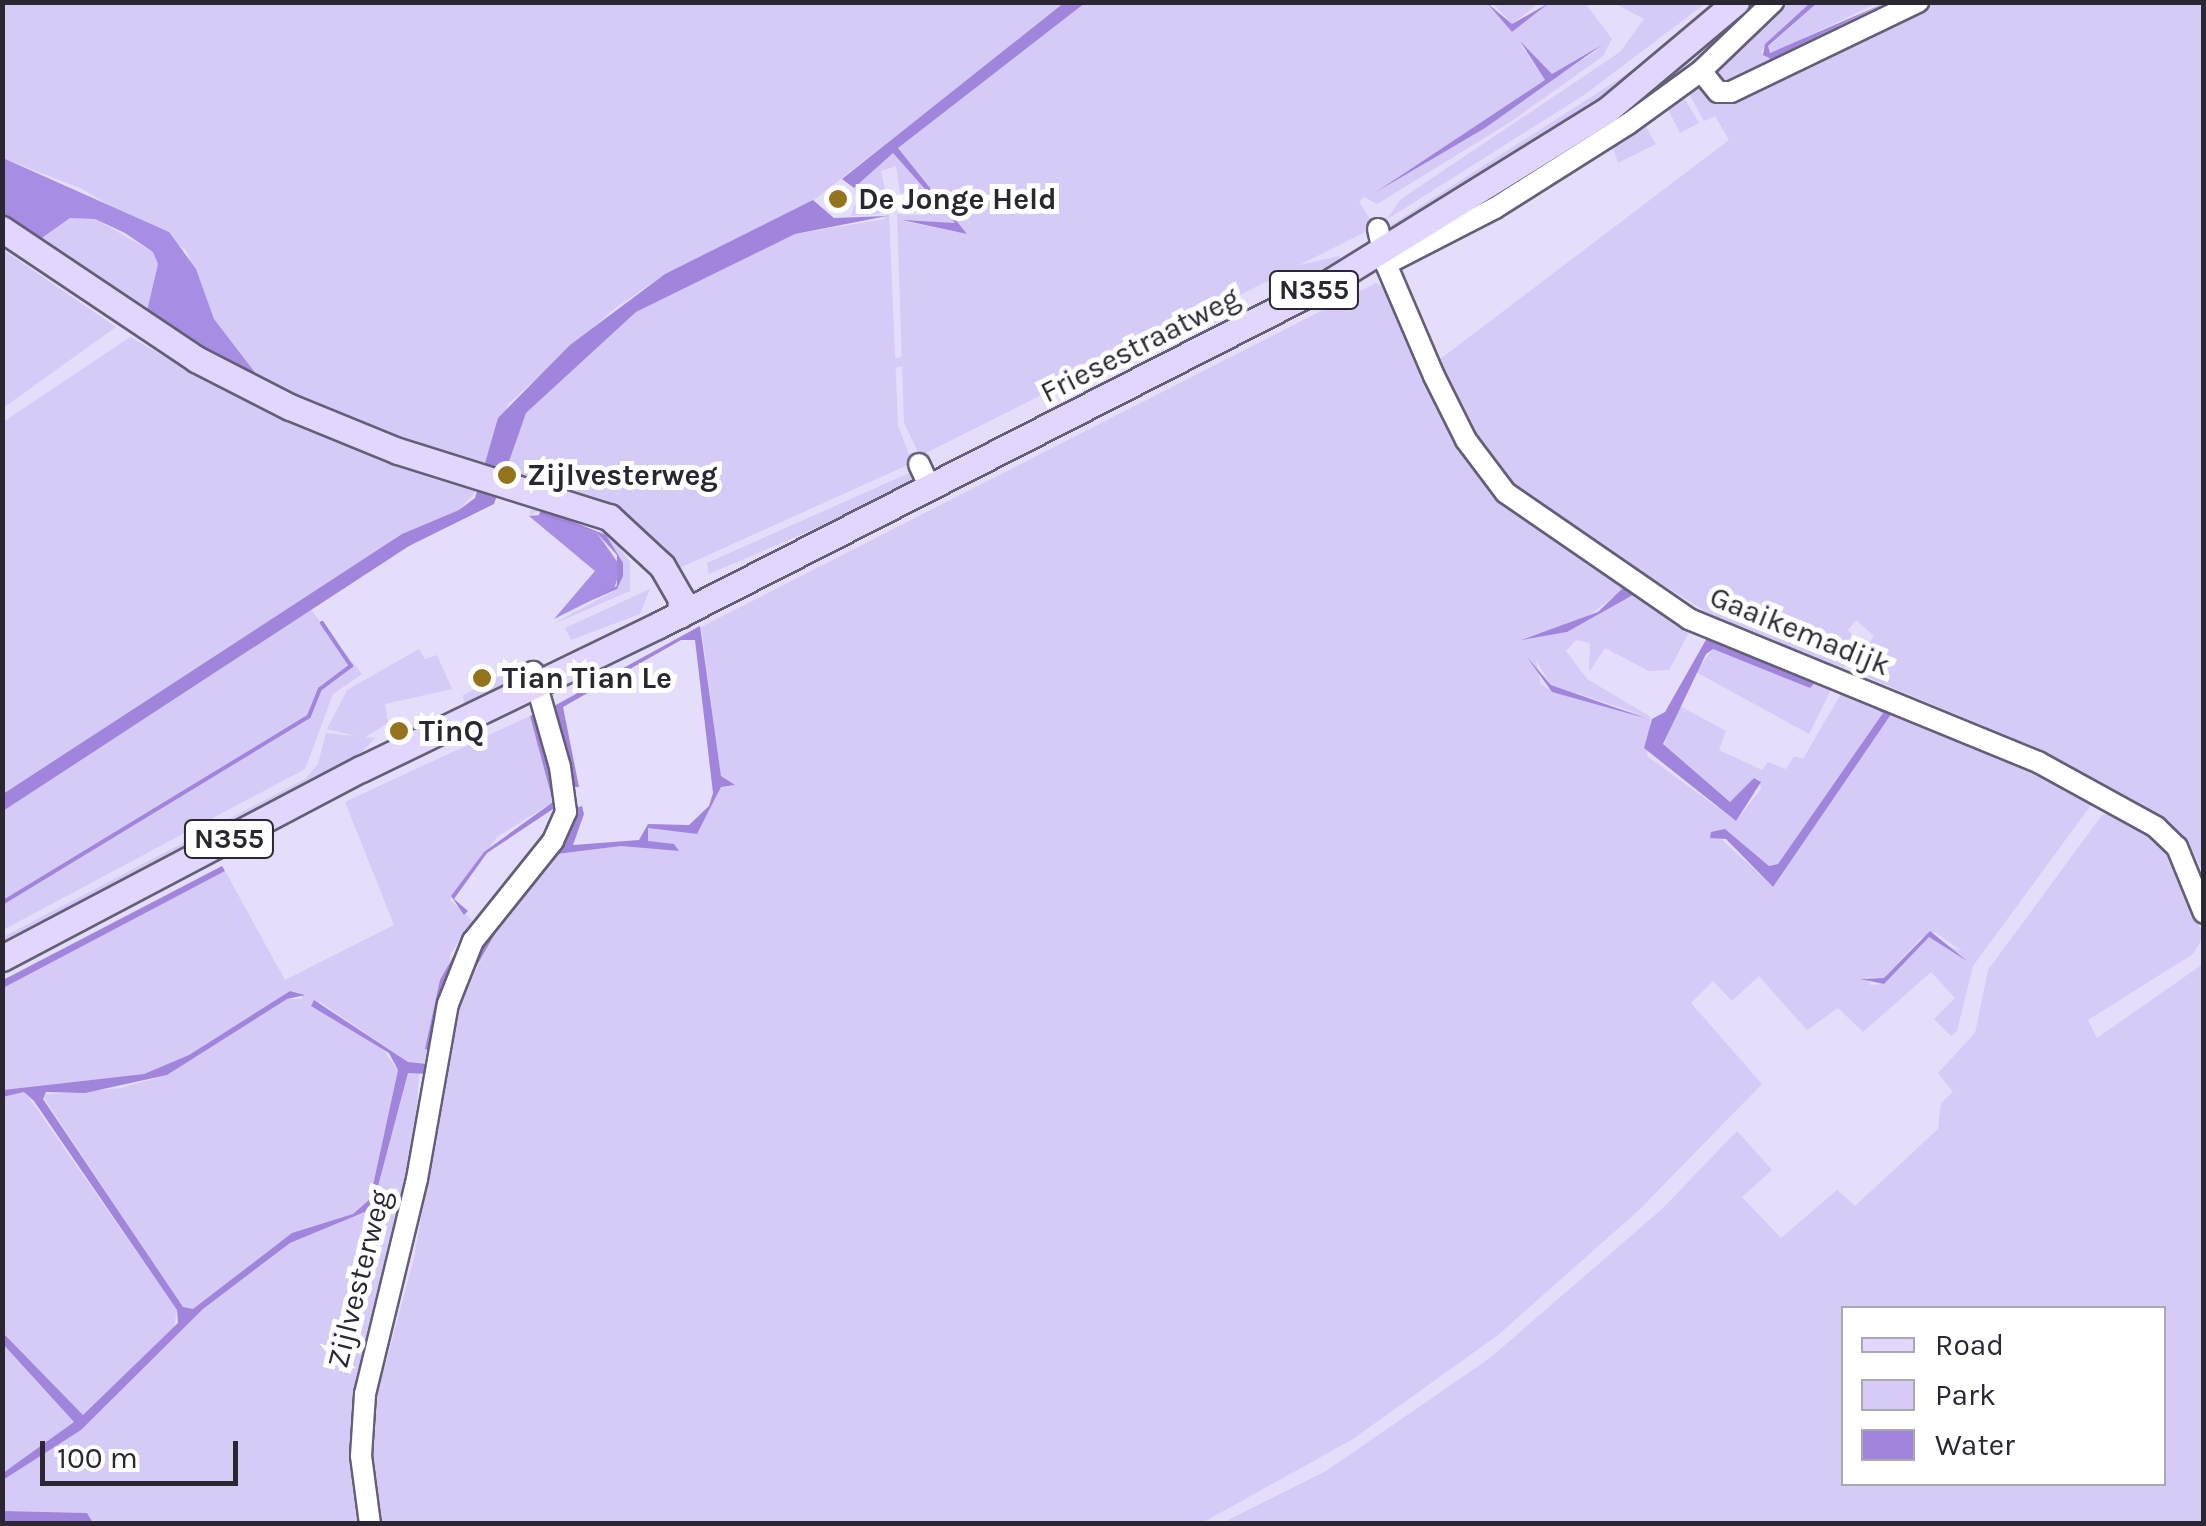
<!DOCTYPE html>
<style>
body{margin:0}
#map{position:relative;width:2206px;height:1526px;overflow:hidden;background:#e5defa;font-family:Karla,sans-serif}
div>[style]{position:absolute}
.green>*{inset:0;background:#d6caf6;transform-origin:0 0}
.forest>*{inset:0;background:#a88de5}
.water>*{inset:0;background:#a185dd}
.stream>*{height:4px;margin:-2px;padding:0 2px;transform-origin:2px;border-radius:2px;background:#a185dd}
.roads{filter:drop-shadow(2px 0 #645e76) drop-shadow(-2px 0 #645e76) drop-shadow(0 2px #645e76) drop-shadow(0 -2px #645e76)}
.minor>*{height:20px;margin:-10px;padding:0 10px;transform-origin:10px;border-radius:10px;background:#fff}
.major>*{height:25px;margin:-12.5px;padding:0 12.5px;transform-origin:12.5px;border-radius:12.5px;background:#e2d6fe}
.dots>*{width:28px;height:28px;translate:-50% -50%;box-sizing:border-box;border:5px solid #fff;border-radius:50%}
span{translate:-50% -50%;white-space:nowrap;text-align:center;line-height:1.15;-webkit-text-stroke:10px #fff;paint-order:stroke}
.shield-label span{padding:2px 8px;background:#fff;border:2px solid;border-radius:8px;-webkit-text-stroke-width:0}
.shield-label{font-size:28px;color:#2a2732;font-weight:700}
.poi-label{font-size:30px;color:#2a2732;font-weight:700}
.left{translate:0 -50%;text-align:left}
.street-label{font-size:30px;color:#2a2732}
.frame{position:absolute;inset:0;border:5px solid #2a2732;pointer-events:none}
.legend{position:absolute;left:1841px;top:1306px;width:325px;height:180px;box-sizing:border-box;background:#fff;border:2px solid #aaa9ad;margin:0;padding:12px 18px;list-style:none;font-size:30px;color:#2a2732}
.legend li{display:flex;align-items:center;gap:20px;height:50px}
.legend b{width:50px;border:2px solid #aaa9ad}
.scale{position:absolute;left:40px;top:1441px;width:198px;height:45px;box-sizing:border-box;border:5px solid #2a2732;border-top:0;padding-left:12px;font-size:30px;line-height:35px;white-space:nowrap;color:#2a2732;-webkit-text-stroke:8px #fff;paint-order:stroke}
</style>
<div id="map">
<div class="green">
<div style="clip-path:polygon(3px 3px,1065px 3px,814px 200px,665px 274px,614px 309px,508px 404px,484px 467px,439px 456px,263px 383px,214px 319px,186px 250px,82px 189px,3px 158px)"></div>
<div style="clip-path:polygon(evenodd,1085px 3px,1487px 3px,1512px 32px,1549px 3px,1585px 3px,1612px 39px,1603px 56px,1509px 123px,1377px 204px,1364px 197px,1359px 202px,1375px 227px,920px 456px,904px 423px,897px 214px,925px 215px,926px 195px,900px 193px,896px 166px,881px 171px,887px 198px,857px 198px,854px 188px,893px 153px,955px 223px,902px 221px,967px 234px,898px 148px,1085px 3px,1520px 44px,1552px 74px,1601px 48px,1376px 192px,1545px 80px,1520px 44px)"></div>
<div style="clip-path:polygon(1493px 3px,1539px 3px,1512px 24px)"></div>
<div style="clip-path:polygon(1614px 3px,1706px 3px,1584px 95px,1386px 220px,1401px 199px,1620px 52px,1644px 19px)"></div>
<div style="clip-path:polygon(1780px 3px,1810px 3px,1770px 39px,1761px 52px,1768px 58px,1885px 3px,1905px 3px,1724px 84px,1716px 67px)"></div>
<div style="clip-path:polygon(1817px 3px,1877px 3px,1773px 53px,1766px 49px)"></div>
<div style="clip-path:polygon(1928px 3px,2203px 3px,2203px 871px,2185px 837px,2135px 801px,2032px 746px,1850px 670px,1874px 636px,1856px 620px,1848px 630px,1857px 641px,1844px 668px,1732px 628px,1529px 501px,1487px 454px,1439px 360px,1729px 140px,1715px 116px,1704px 121px,1687px 90px,1698px 85px,1709px 96px,1738px 97px)"></div>
<div style="clip-path:polygon(1644px 63px,1631px 84px,1392px 234px,1388px 227px)"></div>
<div style="clip-path:polygon(1682px 94px,1699px 123px,1680px 133px,1667px 107px)"></div>
<div style="clip-path:polygon(1643px 122px,1656px 144px,1618px 163px,1611px 142px)"></div>
<div style="clip-path:polygon(855px 204px,889px 212px,898px 425px,912px 463px,675px 570px,633px 526px,503px 472px,526px 413px,636px 312px,795px 234px,885px 219px,885px 213px,851px 216px)"></div>
<div style="clip-path:polygon(70px 218px,95px 219px,153px 252px,158px 264px,146px 315px,39px 240px)"></div>
<div style="clip-path:polygon(2px 249px,116px 327px,3px 408px,2px 408px)"></div>
<div style="left:1339px;top:256px;width:9px;height:463px;rotate:77deg"></div>
<div style="clip-path:polygon(evenodd,1376px 283px,1387px 289px,1454px 436px,1490px 489px,1624px 589px,1583px 620px,1521px 639px,1567px 632px,1633px 595px,1691px 629px,1669px 670px,1649px 671px,1605px 648px,1589px 672px,1590px 643px,1576px 640px,1566px 651px,1587px 679px,1651px 717px,1647px 756px,1736px 821px,1761px 789px,1758px 778px,1730px 802px,1664px 746px,1678px 705px,1726px 731px,1719px 750px,1762px 770px,1768px 762px,1786px 769px,1794px 756px,1803px 759px,1842px 692px,1883px 713px,1778px 864px,1769px 866px,1725px 829px,1719px 837px,1773px 887px,1892px 713px,2011px 759px,2094px 801px,1973px 966px,1957px 1031px,1951px 1036px,1934px 1019px,1955px 998px,1931px 972px,1863px 1032px,1838px 1008px,1807px 1030px,1759px 976px,1732px 1001px,1713px 981px,1691px 1003px,1762px 1084px,1639px 1210px,1498px 1335px,1353px 1439px,1202px 1523px,382px 1523px,371px 1466px,371px 1418px,414px 1258px,462px 982px,469px 982px,507px 913px,557px 854px,621px 846px,679px 851px,648px 841px,648px 828px,697px 834px,721px 787px,734px 786px,721px 776px,701px 627px,1376px 283px,1536px 660px,1551px 685px,1644px 715px,1552px 692px,1541px 684px,1536px 660px,1376px 283px,1935px 932px,1963px 952px,1928px 937px,1884px 984px,1871px 985px,1865px 977px,1884px 978px,1920px 939px,1935px 932px)"></div>
<div style="clip-path:polygon(130px 337px,226px 391px,478px 489px,459px 510px,402px 534px,3px 794px,3px 422px)"></div>
<div style="clip-path:polygon(916px 470px,918px 479px,879px 501px,709px 574px,707px 563px)"></div>
<div style="clip-path:polygon(533px 506px,587px 514px,609px 534px,630px 562px,630px 591px,549px 626px,614px 591px,623px 563px,599px 529px,541px 509px,529px 516px)"></div>
<div style="clip-path:polygon(650px 589px,640px 614px,571px 640px,565px 628px)"></div>
<div style="clip-path:polygon(311px 610px,362px 674px,333px 694px,305px 769px,3px 930px,3px 811px)"></div>
<div style="clip-path:polygon(419px 649px,425px 659px,437px 655px,452px 689px,385px 704px,388px 723px,364px 738px,327px 729px,347px 690px)"></div>
<div style="clip-path:polygon(1713px 649px,1810px 688px,1818px 679px,1833px 686px,1809px 734px,1696px 672px)"></div>
<div style="clip-path:polygon(525px 664px,530px 669px,471px 704px,464px 702px,463px 695px)"></div>
<div style="clip-path:polygon(530px 716px,553px 802px,497px 837px,450px 900px,473px 921px,451px 953px,424px 1063px,408px 1062px,320px 1002px,311px 1006px,379px 1045px,398px 1070px,370px 1199px,353px 1214px,307px 1231px,192px 1310px,183px 1308px,42px 1095px,121px 1088px,167px 1075px,287px 999px,302px 999px,301px 993px,290px 991px,189px 1055px,144px 1074px,3px 1090px,3px 988px,225px 871px,285px 980px,394px 925px,345px 802px)"></div>
<div style="clip-path:polygon(326px 733px,375px 738px,344px 771px,3px 951px,3px 937px,305px 779px,318px 764px)"></div>
<div style="clip-path:polygon(evenodd,2119px 814px,2176px 855px,2203px 937px,2193px 954px,2088px 1020px,2097px 1038px,2203px 964px,2203px 1523px,1220px 1524px,1326px 1471px,1490px 1358px,1662px 1209px,1737px 1131px,1772px 1170px,1742px 1197px,1781px 1238px,1837px 1190px,1855px 1206px,1938px 1129px,1941px 1103px,1953px 1092px,1938px 1073px,1975px 1033px,1988px 970px,2102px 815px,2119px 814px,1844px 1308px,2164px 1308px,2164px 1484px,1844px 1484px,1844px 1308px)"></div>
<div style="clip-path:polygon(419px 1071px,413px 1175px,352px 1433px,362px 1523px,93px 1524px,87px 1513px,3px 1511px,3px 1480px,81px 1430px,203px 1309px,290px 1243px,372px 1209px,408px 1073px)"></div>
<div style="clip-path:polygon(25px 1092px,177px 1310px,173px 1333px,83px 1415px,3px 1333px,3px 1097px)"></div>
<div style="clip-path:polygon(3px 1344px,74px 1422px,3px 1473px)"></div>
</div>
<div class="forest">
<div style="clip-path:polygon(3px 158px,169px 232px,196px 269px,214px 319px,263px 383px,146px 315px,158px 264px,153px 252px,125px 233px,95px 219px,70px 218px,39px 240px,3px 215px)"></div>
<div style="clip-path:polygon(540px 515px,597px 533px,621px 567px,614px 589px,554px 619px,595px 571px,529px 516px)"></div>
</div>
<div class="water">
<div style="clip-path:polygon(1065px 2px,1085px 3px,898px 148px,967px 234px,902px 220px,955px 223px,893px 153px,854px 188px,842px 179px)"></div>
<div style="clip-path:polygon(1487px 3px,1512px 24px,1549px 3px,1512px 32px)"></div>
<div style="clip-path:polygon(1810px 3px,1817px 3px,1768px 46px,1770px 53px,1885px 3px,1771px 59px,1763px 55px,1765px 44px)"></div>
<div style="clip-path:polygon(1520px 41px,1552px 74px,1602px 45px,1485px 128px,1376px 192px,1545px 80px)"></div>
<div style="clip-path:polygon(813px 200px,834px 218px,887px 216px,795px 234px,636px 312px,526px 413px,494px 504px,409px 546px,3px 811px,3px 794px,402px 534px,459px 510px,475px 498px,498px 418px,570px 345px,665px 274px)"></div>
<div style="clip-path:polygon(541px 509px,606px 535px,623px 563px,623px 576px,617px 589px,590px 601px,617px 586px,617px 555px,597px 533px,539px 515px)"></div>
<div style="clip-path:polygon(1625px 586px,1653px 607px,1633px 595px,1567px 632px,1521px 640px,1598px 612px)"></div>
<div style="clip-path:polygon(700px 626px,721px 776px,735px 785px,721px 787px,697px 834px,648px 828px,648px 841px,674px 844px,679px 851px,621px 846px,557px 854px,507px 913px,467px 983px,478px 948px,566px 835px,576px 808px,582px 806px,584px 814px,573px 845px,639px 840px,648px 824px,689px 825px,709px 806px,713px 793px,695px 640px,681px 640px,563px 707px,579px 787px,572px 787px,554px 706px)"></div>
<div style="clip-path:polygon(1707px 638px,1818px 679px,1810px 688px,1713px 649px,1706px 654px,1663px 744px,1730px 802px,1754px 778px,1761px 782px,1736px 821px,1644px 748px,1652px 719px,1665px 712px)"></div>
<div style="clip-path:polygon(1527px 657px,1551px 685px,1645px 718px,1552px 692px)"></div>
<div style="clip-path:polygon(1842px 692px,1894px 710px,1773px 887px,1726px 839px,1710px 838px,1711px 832px,1725px 829px,1769px 866px,1778px 864px,1883px 713px)"></div>
<div style="clip-path:polygon(536px 713px,551px 757px,556px 807px,487px 853px,454px 899px,468px 911px,464px 915px,451px 896px,484px 852px,553px 802px,530px 716px)"></div>
<div style="clip-path:polygon(222px 866px,225px 871px,3px 988px,3px 980px)"></div>
<div style="clip-path:polygon(473px 921px,444px 986px,432px 1050px,425px 1049px,440px 980px)"></div>
<div style="clip-path:polygon(1930px 931px,1967px 961px,1929px 937px,1884px 984px,1860px 979px,1884px 978px)"></div>
<div style="clip-path:polygon(290px 991px,305px 995px,287px 999px,167px 1075px,85px 1093px,46px 1092px,43px 1099px,183px 1307px,193px 1309px,292px 1233px,353px 1214px,370px 1199px,398px 1070px,389px 1053px,311px 1006px,314px 1000px,408px 1062px,428px 1064px,427px 1074px,408px 1073px,372px 1209px,290px 1243px,203px 1309px,81px 1430px,3px 1480px,3px 1473px,74px 1422px,3px 1344px,3px 1333px,83px 1415px,178px 1323px,177px 1310px,34px 1101px,24px 1092px,3px 1097px,3px 1090px,144px 1074px,189px 1055px)"></div>
<div style="clip-path:polygon(3px 1511px,87px 1513px,93px 1523px,3px 1523px)"></div>
</div>
<div class="stream">
<div style="left:2px;top:903px;width:359px;rotate:-31.3deg"></div>
<div style="left:309px;top:716px;width:29px;rotate:-68deg"></div>
<div style="left:320px;top:689px;width:39px;rotate:-37deg"></div>
<div style="left:351px;top:666px;width:52px;rotate:-124deg"></div>
</div>
<div class="roads">
<div class="minor">
<div style="left:1701px;top:71px;width:27px;rotate:51deg"></div>
<div style="left:1718px;top:92px;width:13px"></div>
<div style="left:1731px;top:92px;width:208px;rotate:-25.7deg"></div>
<div style="left:1378px;top:229px;width:36px;rotate:77deg"></div>
<div style="left:1386px;top:264px;width:122px;rotate:66.8deg"></div>
<div style="left:1434px;top:376px;width:72px;rotate:63.4deg"></div>
<div style="left:1466px;top:440px;width:66px;rotate:53deg"></div>
<div style="left:1506px;top:493px;width:222px;rotate:34.5deg"></div>
<div style="left:1689px;top:619px;width:377px;rotate:22.3deg"></div>
<div style="left:2038px;top:762px;width:135px;rotate:28.8deg"></div>
<div style="left:2156px;top:827px;width:29px;rotate:44deg"></div>
<div style="left:2177px;top:847px;width:71px;rotate:67.8deg"></div>
<div style="left:1386px;top:264px;width:123px;rotate:-27.2deg"></div>
<div style="left:1495px;top:208px;width:157px;rotate:-32.3deg"></div>
<div style="left:1628px;top:124px;width:90px;rotate:-36deg"></div>
<div style="left:1701px;top:71px;width:100px;rotate:-43.8deg"></div>
<div style="left:919px;top:464px;width:23px;rotate:65deg"></div>
<div style="left:370px;top:1524px;width:69px;rotate:-97.5deg"></div>
<div style="left:361px;top:1456px;width:62px;rotate:-86.3deg"></div>
<div style="left:365px;top:1394px;width:221px;rotate:-76.4deg"></div>
<div style="left:417px;top:1179px;width:178px;rotate:-80deg"></div>
<div style="left:448px;top:1004px;width:68px;rotate:-68.4deg"></div>
<div style="left:473px;top:941px;width:128px;rotate:-51.3deg"></div>
<div style="left:553px;top:841px;width:32px;rotate:-66deg"></div>
<div style="left:566px;top:812px;width:45px;rotate:-97.6deg"></div>
<div style="left:560px;top:767px;width:99px;rotate:-105.9deg"></div>
</div>
<div class="major">
<div style="left:2px;top:229px;width:234px;rotate:33.8deg"></div>
<div style="left:196px;top:359px;width:106px;rotate:27.1deg"></div>
<div style="left:290px;top:407px;width:117px;rotate:22.2deg"></div>
<div style="left:398px;top:451px;width:221px;rotate:17.4deg"></div>
<div style="left:609px;top:517px;width:72px;rotate:42.8deg"></div>
<div style="left:662px;top:566px;width:38px;rotate:60deg"></div>
<div style="left:681px;top:599px;width:16px;rotate:94deg"></div>
<div style="left:2px;top:958px;width:406px;rotate:-27.8deg"></div>
<div style="left:361px;top:769px;width:329px;rotate:-25.8deg"></div>
<div style="left:657px;top:626px;width:750px;rotate:-27.04deg"></div>
<div style="left:1325px;top:285px;width:331px;rotate:-31.8deg"></div>
<div style="left:1606px;top:111px;width:170px;rotate:-40deg"></div>
</div>
</div>
<div class="dots">
<div style="left:838px;top:199px;background:#93731b"></div>
<div style="left:507px;top:475px;background:#93731b"></div>
<div style="left:482px;top:678px;background:#93731b"></div>
<div style="left:399px;top:731px;background:#93731b"></div>
</div>
<div class="shield-label">
<span style="left:1314px;top:290px">N355</span>
<span style="left:229px;top:839px">N355</span>
</div>
<div class="poi-label">
<span class="left" style="left:858px;top:199px">De Jonge Held</span>
<span class="left" style="left:527px;top:475px">Zijlvesterweg</span>
<span class="left" style="left:502px;top:678px">Tian Tian Le</span>
<span class="left" style="left:419px;top:731px">TinQ</span>
</div>
<div class="street-label">
<span style="left:1140px;top:345px;rotate:-27deg">Friesestraatweg</span>
<span style="left:1800px;top:631px;rotate:22deg">Gaaikemadijk</span>
<span style="left:359px;top:1279px;rotate:-76deg">Zijlvesterweg</span>
</div>
<div class="frame"></div>
<ul class="legend">
<li><b style="height:12px;background:#e2d6fe"></b>Road</li>
<li><b style="height:28px;background:#d6caf6"></b>Park</li>
<li><b style="height:28px;background:#a185dd"></b>Water</li>
</ul>
<div class="scale">100 m</div>
</div>
